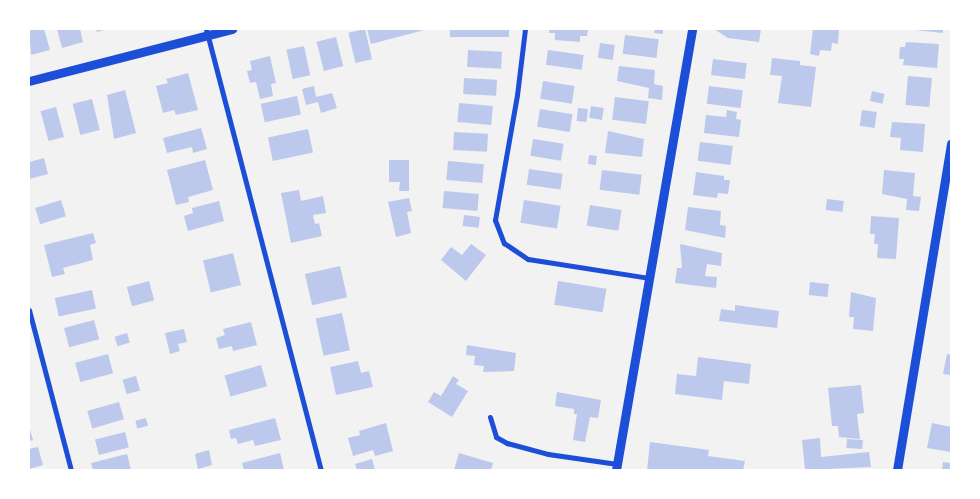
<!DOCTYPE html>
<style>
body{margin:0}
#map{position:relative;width:980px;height:499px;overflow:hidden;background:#f2f2f2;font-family:"Space Grotesk",sans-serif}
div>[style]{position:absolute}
.building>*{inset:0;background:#bdc9ec;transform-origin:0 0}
.minor>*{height:5px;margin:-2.5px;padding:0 2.5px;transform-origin:2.5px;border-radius:2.5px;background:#1d4ed8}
.tertiary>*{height:9px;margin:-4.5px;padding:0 4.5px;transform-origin:4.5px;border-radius:4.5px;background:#1d4ed8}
span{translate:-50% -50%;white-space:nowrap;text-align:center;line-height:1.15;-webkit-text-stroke:4px #fff;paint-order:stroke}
.frame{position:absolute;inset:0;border:30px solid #fff;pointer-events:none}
</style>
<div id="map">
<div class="building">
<div style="clip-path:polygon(29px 29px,44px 29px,50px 50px,31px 55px)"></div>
<div style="clip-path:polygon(57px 29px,80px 29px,83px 42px,62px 48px)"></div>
<div style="clip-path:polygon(96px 29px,108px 29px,97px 32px)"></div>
<div style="left:365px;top:29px;width:31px;height:17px;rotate:77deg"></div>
<div style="clip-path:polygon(367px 29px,428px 29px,371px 44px)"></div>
<div style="left:450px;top:29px;width:59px;height:8px"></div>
<div style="clip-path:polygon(549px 29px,588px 29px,587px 36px,580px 36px,580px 42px,555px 40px,555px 33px,549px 33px)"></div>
<div style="clip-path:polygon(655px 29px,663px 29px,663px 34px,654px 33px)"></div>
<div style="clip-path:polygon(714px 29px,761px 29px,759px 42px,728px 38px)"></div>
<div style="clip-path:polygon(813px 29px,839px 30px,838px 44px,832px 43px,831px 51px,820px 50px,819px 56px,810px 54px)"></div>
<div style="clip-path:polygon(906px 29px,943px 29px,943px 33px)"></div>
<div style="left:625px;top:35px;width:34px;height:19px;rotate:7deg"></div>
<div style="left:336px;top:37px;width:30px;height:20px;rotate:76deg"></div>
<div style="clip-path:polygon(906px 42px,939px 44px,937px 68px,903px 65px,904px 59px,899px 59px,900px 47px,905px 47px)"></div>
<div style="left:600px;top:43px;width:15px;height:15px;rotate:8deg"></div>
<div style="left:304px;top:46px;width:30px;height:18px;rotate:78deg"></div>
<div style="left:468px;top:50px;width:34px;height:17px;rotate:3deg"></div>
<div style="left:548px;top:50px;width:36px;height:15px;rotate:8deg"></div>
<div style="clip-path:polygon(270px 56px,276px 83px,271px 84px,273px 96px,260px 99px,256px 82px,250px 83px,247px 71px,252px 70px,250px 61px)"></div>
<div style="clip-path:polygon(772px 58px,800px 61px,800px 65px,816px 67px,811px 107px,778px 103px,782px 76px,770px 75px)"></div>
<div style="left:713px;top:59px;width:34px;height:16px;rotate:7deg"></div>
<div style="clip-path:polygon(619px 66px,655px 70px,654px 84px,663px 86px,662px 100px,648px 98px,649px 88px,617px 81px)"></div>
<div style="clip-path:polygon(188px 73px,198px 110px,176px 115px,174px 110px,163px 113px,156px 86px,168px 83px,166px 79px)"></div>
<div style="left:908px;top:76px;width:24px;height:29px;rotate:5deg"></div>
<div style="left:464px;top:78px;width:33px;height:16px;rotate:3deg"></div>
<div style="left:543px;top:81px;width:32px;height:18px;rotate:9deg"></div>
<div style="clip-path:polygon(314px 86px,316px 97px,332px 93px,337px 108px,321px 113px,318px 102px,306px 105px,302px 89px)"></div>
<div style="left:709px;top:86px;width:34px;height:18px;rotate:7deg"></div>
<div style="clip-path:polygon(125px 90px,136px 133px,114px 139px,107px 95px)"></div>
<div style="left:872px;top:91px;width:13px;height:10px;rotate:13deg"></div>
<div style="left:297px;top:96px;width:19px;height:37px;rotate:78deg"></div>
<div style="left:615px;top:97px;width:34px;height:23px;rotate:7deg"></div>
<div style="left:92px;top:99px;width:32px;height:20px;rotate:76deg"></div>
<div style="left:459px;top:103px;width:34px;height:19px;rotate:5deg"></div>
<div style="left:591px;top:106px;width:13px;height:12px;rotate:9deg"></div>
<div style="left:56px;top:107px;width:31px;height:16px;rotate:75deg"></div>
<div style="left:578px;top:108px;width:10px;height:13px;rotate:6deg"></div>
<div style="left:540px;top:109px;width:33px;height:18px;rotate:9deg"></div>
<div style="clip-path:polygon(727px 110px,737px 112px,736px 119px,741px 120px,739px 137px,704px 133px,706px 115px,726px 117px)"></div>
<div style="left:862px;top:110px;width:15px;height:16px;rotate:8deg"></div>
<div style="clip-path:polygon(892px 122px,925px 124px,923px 152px,900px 150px,901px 138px,890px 137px)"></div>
<div style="clip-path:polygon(201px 128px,207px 149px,193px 153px,192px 147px,167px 153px,163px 138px)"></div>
<div style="left:308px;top:129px;width:24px;height:41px;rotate:78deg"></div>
<div style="clip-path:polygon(608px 131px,644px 139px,642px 157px,605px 153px)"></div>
<div style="left:454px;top:132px;width:34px;height:18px;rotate:3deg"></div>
<div style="left:533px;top:139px;width:31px;height:17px;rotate:9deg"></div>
<div style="left:700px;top:142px;width:33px;height:19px;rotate:7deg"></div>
<div style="left:589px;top:155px;width:8px;height:9px;rotate:7deg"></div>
<div style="clip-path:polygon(44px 158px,48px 174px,29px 179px,29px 162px)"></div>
<div style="clip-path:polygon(205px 160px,213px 190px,188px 197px,189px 202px,176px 205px,167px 170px)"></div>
<div style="clip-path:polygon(389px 160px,409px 160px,409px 191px,399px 191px,400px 182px,389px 182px)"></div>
<div style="left:448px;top:161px;width:36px;height:19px;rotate:5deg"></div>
<div style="left:529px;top:169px;width:34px;height:16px;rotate:8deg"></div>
<div style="left:602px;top:170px;width:40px;height:20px;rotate:7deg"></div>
<div style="clip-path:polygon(884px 170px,915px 173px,913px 196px,921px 197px,919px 211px,906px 210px,907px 199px,882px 194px)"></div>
<div style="clip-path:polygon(696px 172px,724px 176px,724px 180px,730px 180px,728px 194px,718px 193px,717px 198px,693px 195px)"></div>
<div style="clip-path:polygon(299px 190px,301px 201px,323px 196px,326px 213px,313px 215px,315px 224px,319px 223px,322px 236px,291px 243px,281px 193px)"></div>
<div style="left:444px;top:191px;width:35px;height:17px;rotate:5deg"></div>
<div style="clip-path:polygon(409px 198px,412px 211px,407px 212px,411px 233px,396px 237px,388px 202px)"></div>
<div style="left:827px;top:199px;width:17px;height:11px;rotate:7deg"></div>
<div style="left:61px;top:200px;width:17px;height:27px;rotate:73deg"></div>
<div style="left:524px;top:200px;width:37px;height:23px;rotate:9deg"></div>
<div style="clip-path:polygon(219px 201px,224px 221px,188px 231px,184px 216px,193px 213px,192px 208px)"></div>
<div style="left:590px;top:205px;width:32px;height:21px;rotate:9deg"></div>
<div style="clip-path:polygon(688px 207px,721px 211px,720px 225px,726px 226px,725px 238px,685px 230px)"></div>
<div style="left:464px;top:215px;width:16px;height:11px;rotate:7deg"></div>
<div style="clip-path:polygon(871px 216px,899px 218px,896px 259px,877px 258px,878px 244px,874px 244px,875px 234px,870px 234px)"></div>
<div style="clip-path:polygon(93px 233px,96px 243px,90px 245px,93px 260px,63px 268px,65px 274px,52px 277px,44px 245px)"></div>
<div style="clip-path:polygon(471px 244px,486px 255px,466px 281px,441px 260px,451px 247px,462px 255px)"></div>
<div style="clip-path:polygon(680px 244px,722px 253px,721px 266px,707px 264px,705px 276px,717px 277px,716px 288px,675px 283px,677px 268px,682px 268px)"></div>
<div style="left:233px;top:253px;width:33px;height:31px;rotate:76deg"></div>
<div style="left:340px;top:266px;width:32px;height:36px;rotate:77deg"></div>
<div style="left:149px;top:281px;width:20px;height:23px;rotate:75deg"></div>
<div style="left:558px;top:281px;width:49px;height:24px;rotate:9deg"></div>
<div style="left:810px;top:282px;width:19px;height:13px;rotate:6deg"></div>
<div style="left:92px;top:290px;width:19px;height:38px;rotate:78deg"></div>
<div style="clip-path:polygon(851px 292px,876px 298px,873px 331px,853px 329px,854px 317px,849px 317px)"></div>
<div style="clip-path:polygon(735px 305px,779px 311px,777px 328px,719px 321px,721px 309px,735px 311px)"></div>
<div style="left:342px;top:313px;width:38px;height:27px;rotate:78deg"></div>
<div style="left:94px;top:320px;width:20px;height:31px;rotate:75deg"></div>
<div style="clip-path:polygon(251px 322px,257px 345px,233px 351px,232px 346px,219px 349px,216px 338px,225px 335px,223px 329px)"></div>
<div style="clip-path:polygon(184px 329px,187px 342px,178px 344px,180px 351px,170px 354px,165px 333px)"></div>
<div style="left:127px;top:333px;width:10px;height:13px;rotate:73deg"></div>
<div style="clip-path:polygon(467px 345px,516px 353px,514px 371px,483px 372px,484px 366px,474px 365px,475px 356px,466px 355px)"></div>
<div style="left:108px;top:354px;width:20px;height:34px;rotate:75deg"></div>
<div style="clip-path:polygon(947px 354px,951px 355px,951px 375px,943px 374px)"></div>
<div style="clip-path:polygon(698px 357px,751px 364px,749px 384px,724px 381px,722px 400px,675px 394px,677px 374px,696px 376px)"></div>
<div style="clip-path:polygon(358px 361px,361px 373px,369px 371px,373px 387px,336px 395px,330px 367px)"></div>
<div style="left:261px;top:365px;width:22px;height:38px;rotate:74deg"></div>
<div style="left:136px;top:376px;width:15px;height:14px;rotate:74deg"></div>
<div style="clip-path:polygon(453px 376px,459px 380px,456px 384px,468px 391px,452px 417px,428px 402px,434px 392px,441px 396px)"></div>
<div style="clip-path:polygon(861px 385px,864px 413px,857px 414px,860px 439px,839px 437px,838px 426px,832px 426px,828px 388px)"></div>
<div style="clip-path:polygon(557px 392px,601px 400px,598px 418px,590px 417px,585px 442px,573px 440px,577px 414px,574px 414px,574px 409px,555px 406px)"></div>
<div style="left:119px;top:402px;width:18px;height:33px;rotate:74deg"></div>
<div style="left:146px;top:418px;width:8px;height:11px;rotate:76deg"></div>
<div style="clip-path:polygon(275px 418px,281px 440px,255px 446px,253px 440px,238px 444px,236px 438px,231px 439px,229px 430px)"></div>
<div style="clip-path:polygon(386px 423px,393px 451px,375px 456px,373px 450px,353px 456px,348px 438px,360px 435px,359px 431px)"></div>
<div style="clip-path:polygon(932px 423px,951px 427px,951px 452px,927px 448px)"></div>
<div style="clip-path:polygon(29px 426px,33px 440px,29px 441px)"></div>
<div style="left:125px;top:432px;width:16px;height:31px;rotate:76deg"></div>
<div style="clip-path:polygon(820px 438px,821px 457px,869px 452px,871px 467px,805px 470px,802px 440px)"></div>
<div style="left:847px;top:439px;width:16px;height:9px;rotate:4deg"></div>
<div style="clip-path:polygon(650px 442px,709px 450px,708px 456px,745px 461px,743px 470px,647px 470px)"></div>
<div style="clip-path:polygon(38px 447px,43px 465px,29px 469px,29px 449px)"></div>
<div style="clip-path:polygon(209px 450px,212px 465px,198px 469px,195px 454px)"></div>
<div style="clip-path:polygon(280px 453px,284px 470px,244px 470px,242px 463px)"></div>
<div style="clip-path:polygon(459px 453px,493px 463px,491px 470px,454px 470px)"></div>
<div style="clip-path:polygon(127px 454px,131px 470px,93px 470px,91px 463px)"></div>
<div style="clip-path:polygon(372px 459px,375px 470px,357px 470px,355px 464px)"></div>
<div style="clip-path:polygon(943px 462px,951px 463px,951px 470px,942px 470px)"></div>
</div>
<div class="minor">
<div style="left:206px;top:29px;width:456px;rotate:75.4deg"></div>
<div style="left:525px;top:29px;width:66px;rotate:96.9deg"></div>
<div style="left:517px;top:95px;width:127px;rotate:100deg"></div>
<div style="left:495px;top:220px;width:25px;rotate:69deg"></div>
<div style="left:504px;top:243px;width:29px;rotate:34deg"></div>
<div style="left:528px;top:259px;width:122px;rotate:8.9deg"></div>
<div style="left:29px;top:310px;width:165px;rotate:75.3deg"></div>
<div style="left:490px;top:417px;width:21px;rotate:73deg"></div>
<div style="left:496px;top:437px;width:13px;rotate:29deg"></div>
<div style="left:507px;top:443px;width:42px;rotate:15deg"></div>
<div style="left:548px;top:454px;width:70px;rotate:8.2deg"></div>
</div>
<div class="tertiary">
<div style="left:29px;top:81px;width:210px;rotate:-14.4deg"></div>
<div style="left:616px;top:470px;width:448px;rotate:-80.2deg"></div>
<div style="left:897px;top:470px;width:331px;rotate:-80.6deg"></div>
</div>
<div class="frame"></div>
</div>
